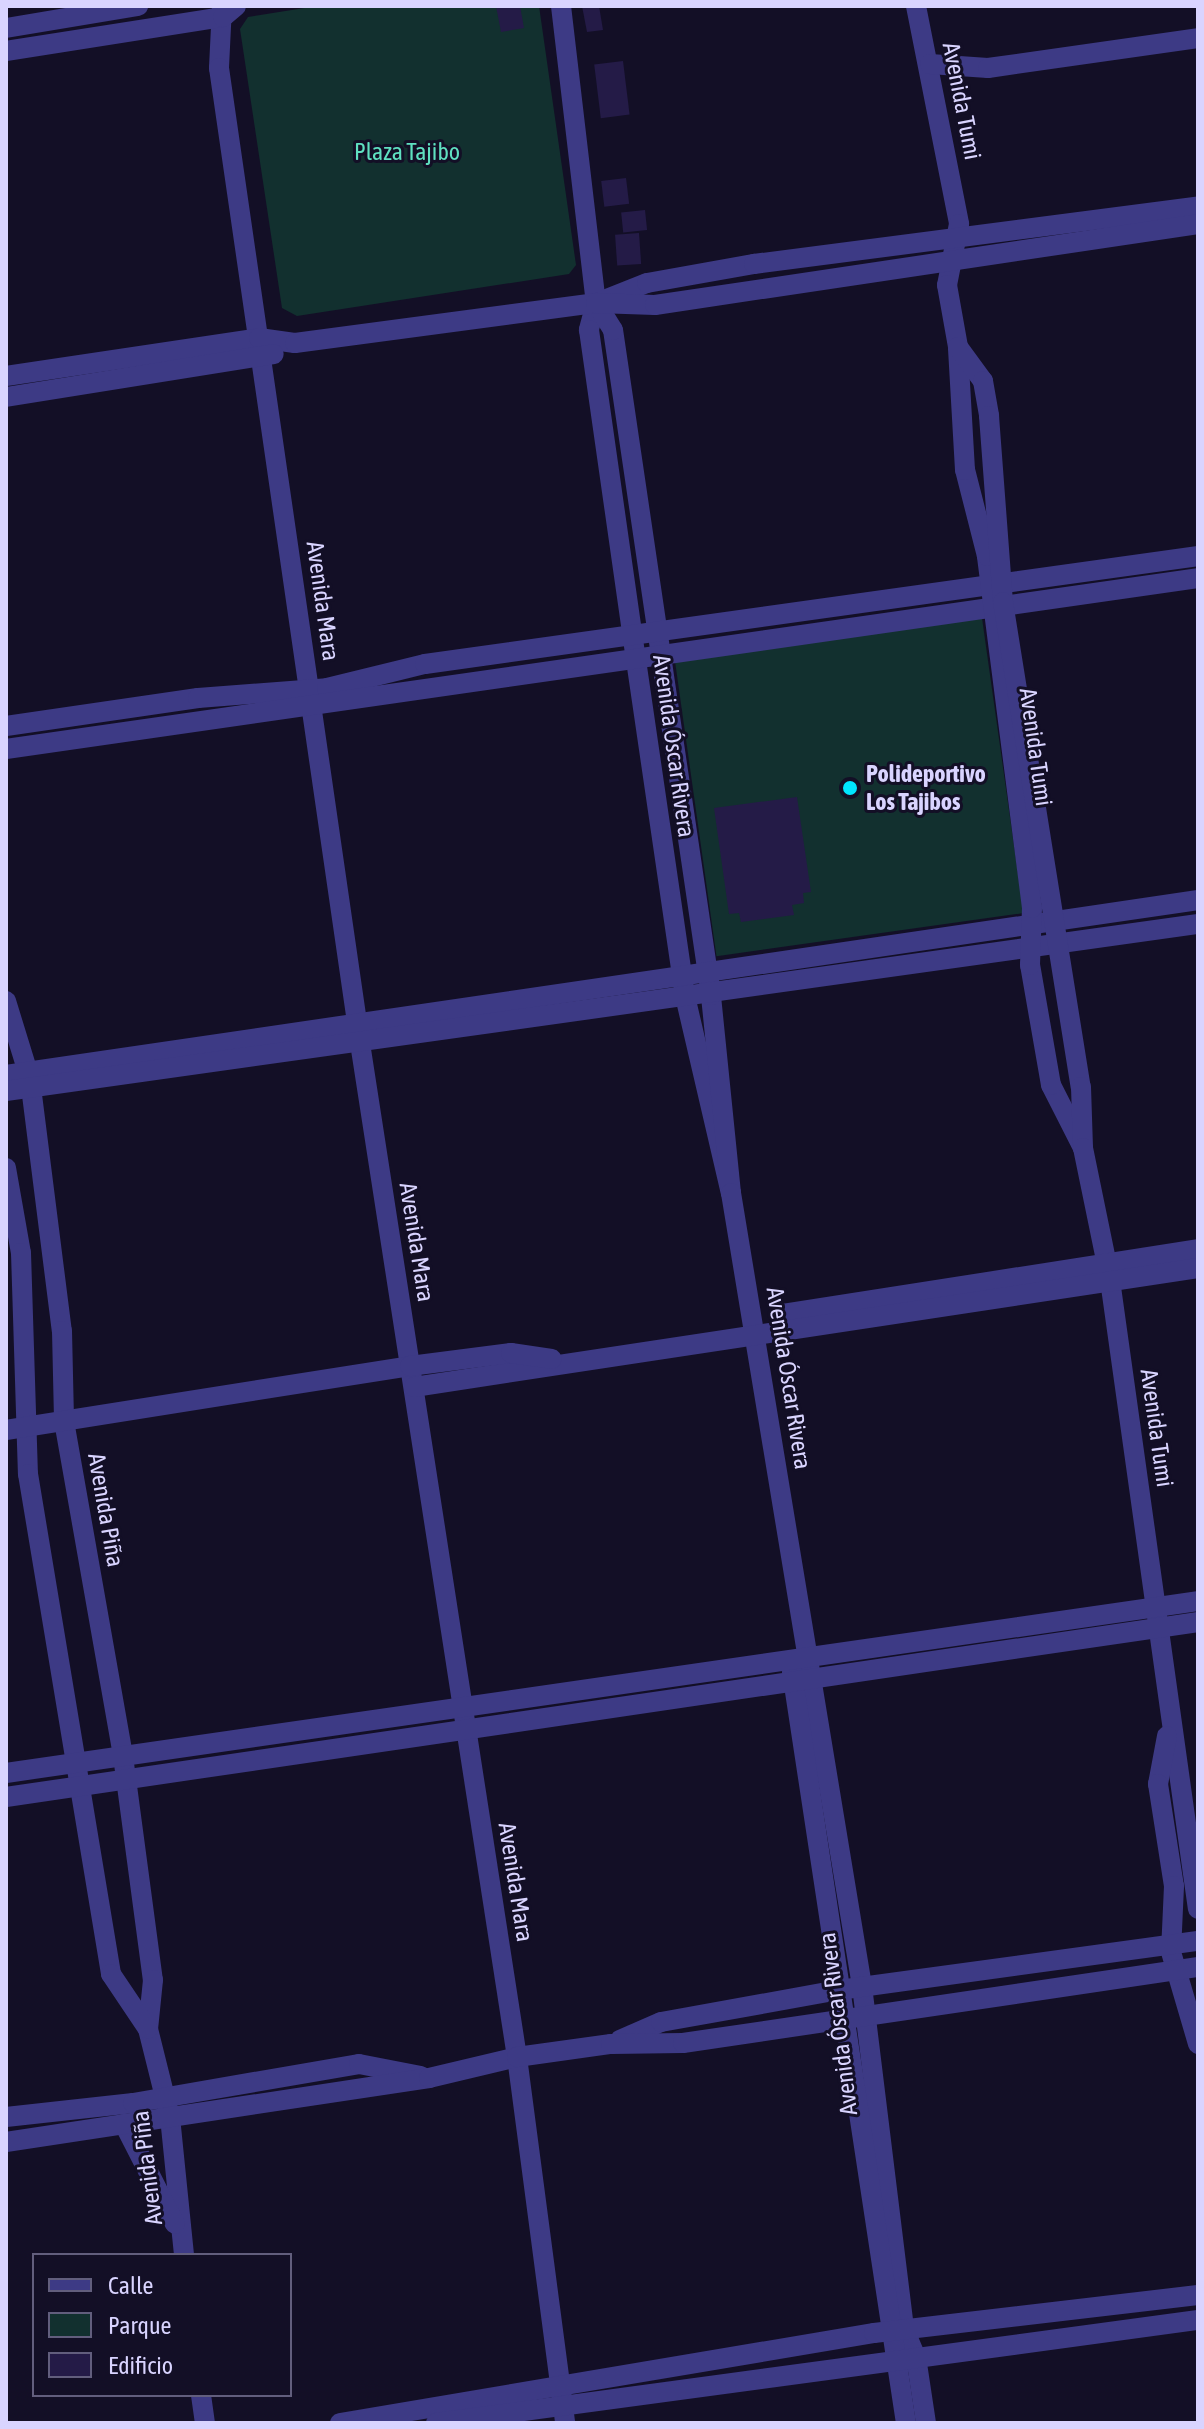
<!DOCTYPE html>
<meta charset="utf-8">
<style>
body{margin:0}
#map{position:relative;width:1204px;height:2429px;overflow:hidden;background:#130f26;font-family:"Asap Condensed",sans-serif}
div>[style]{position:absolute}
.green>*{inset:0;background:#12302f;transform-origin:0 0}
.building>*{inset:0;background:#241b47;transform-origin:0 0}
.minor>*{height:20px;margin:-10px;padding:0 10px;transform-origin:10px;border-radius:10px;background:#3d3a85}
.dots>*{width:22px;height:22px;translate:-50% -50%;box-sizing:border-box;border:4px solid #130f26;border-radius:50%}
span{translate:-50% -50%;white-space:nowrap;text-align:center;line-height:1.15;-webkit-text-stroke:6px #130f26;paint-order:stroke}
.street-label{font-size:24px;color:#d9d4ff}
.park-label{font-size:24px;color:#5fe0c0}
.poi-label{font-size:24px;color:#d9d4ff;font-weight:700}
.left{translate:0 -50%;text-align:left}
.frame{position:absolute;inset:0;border:8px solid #d9d4ff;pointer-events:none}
.legend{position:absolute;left:32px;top:2253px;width:260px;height:144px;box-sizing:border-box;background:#130f26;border:2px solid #625e7d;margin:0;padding:10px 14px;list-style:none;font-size:24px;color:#d9d4ff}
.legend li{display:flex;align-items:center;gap:16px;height:40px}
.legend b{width:40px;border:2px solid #625e7d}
</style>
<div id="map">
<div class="green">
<div style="clip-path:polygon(317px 6px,539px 6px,576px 265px,569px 274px,297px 316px,282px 308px,240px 29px,248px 17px)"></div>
<div style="left:982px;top:618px;width:298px;height:310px;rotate:82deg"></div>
</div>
<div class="building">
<div style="clip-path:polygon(496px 6px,520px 6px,524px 28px,501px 32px)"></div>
<div style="clip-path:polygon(582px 6px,599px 6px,603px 30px,587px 32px)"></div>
<div style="left:623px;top:61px;width:54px;height:29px;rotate:83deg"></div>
<div style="left:626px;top:178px;width:26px;height:25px;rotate:83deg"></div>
<div style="left:645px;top:210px;width:20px;height:24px;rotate:84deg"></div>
<div style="left:639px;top:233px;width:31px;height:24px;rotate:86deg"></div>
<div style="clip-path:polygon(797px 797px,811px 892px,803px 893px,804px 903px,792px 905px,794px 915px,741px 922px,739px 913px,729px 914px,714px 808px)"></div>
</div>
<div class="minor">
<div style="left:222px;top:6px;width:62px;rotate:92.8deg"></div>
<div style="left:219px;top:68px;width:985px;rotate:81.77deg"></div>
<div style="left:360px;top:1043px;width:1026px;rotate:81.2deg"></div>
<div style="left:517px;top:2057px;width:369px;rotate:82.5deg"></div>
<div style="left:561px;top:6px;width:299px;rotate:83.3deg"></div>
<div style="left:596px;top:303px;width:28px;rotate:105deg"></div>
<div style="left:589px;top:330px;width:333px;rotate:81.9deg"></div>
<div style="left:636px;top:660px;width:340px;rotate:81.7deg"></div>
<div style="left:685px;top:996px;width:202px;rotate:76.9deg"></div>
<div style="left:731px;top:1193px;width:199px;rotate:-95.8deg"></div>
<div style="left:711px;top:995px;width:672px;rotate:-98.38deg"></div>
<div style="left:613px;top:330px;width:32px;rotate:-122deg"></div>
<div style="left:916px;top:6px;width:222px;rotate:78.8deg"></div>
<div style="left:959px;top:224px;width:62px;rotate:101.1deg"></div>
<div style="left:947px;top:285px;width:63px;rotate:79.9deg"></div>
<div style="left:6px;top:28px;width:134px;rotate:-9.5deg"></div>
<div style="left:6px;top:51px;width:220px;rotate:-8.9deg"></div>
<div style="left:223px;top:17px;width:17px;rotate:-40deg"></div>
<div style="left:930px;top:64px;width:58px;rotate:3.9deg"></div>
<div style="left:988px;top:68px;width:212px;rotate:-8.1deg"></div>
<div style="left:604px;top:300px;width:46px;rotate:-21.6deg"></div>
<div style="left:647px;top:283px;width:109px;rotate:-10.1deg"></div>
<div style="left:754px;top:264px;width:448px;rotate:-7.4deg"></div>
<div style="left:6px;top:376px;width:256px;rotate:-8.5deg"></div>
<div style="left:259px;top:338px;width:36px;rotate:8deg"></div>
<div style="left:295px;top:343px;width:304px;rotate:-7.6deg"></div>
<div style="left:596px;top:303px;width:59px;rotate:1.9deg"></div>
<div style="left:655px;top:305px;width:549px;rotate:-8.48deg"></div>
<div style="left:6px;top:397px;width:271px;rotate:-9.1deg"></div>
<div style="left:6px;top:726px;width:194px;rotate:-8.3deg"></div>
<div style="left:198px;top:698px;width:129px;rotate:-4.4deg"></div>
<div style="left:327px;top:688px;width:101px;rotate:-13.8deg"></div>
<div style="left:425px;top:664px;width:781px;rotate:-7.95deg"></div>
<div style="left:6px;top:749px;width:1204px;rotate:-8.16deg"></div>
<div style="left:6px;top:1001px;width:82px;rotate:72.9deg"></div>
<div style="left:30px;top:1079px;width:254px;rotate:82.8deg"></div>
<div style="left:62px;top:1331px;width:90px;rotate:88.7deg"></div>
<div style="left:64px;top:1421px;width:340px;rotate:80deg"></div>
<div style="left:123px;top:1756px;width:226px;rotate:82.4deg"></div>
<div style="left:153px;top:1980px;width:49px;rotate:95.8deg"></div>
<div style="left:148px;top:2029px;width:91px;rotate:76deg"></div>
<div style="left:170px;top:2117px;width:139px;rotate:84.2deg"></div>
<div style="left:6px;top:1075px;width:1205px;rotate:-8.35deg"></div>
<div style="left:6px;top:1091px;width:1204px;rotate:-7.98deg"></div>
<div style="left:1083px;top:1148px;width:71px;rotate:-116.9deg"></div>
<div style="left:1051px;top:1085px;width:122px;rotate:-99.9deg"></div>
<div style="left:1030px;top:965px;width:57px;rotate:-88deg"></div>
<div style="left:1032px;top:908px;width:355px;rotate:-97.3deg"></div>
<div style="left:987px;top:556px;width:89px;rotate:-104.3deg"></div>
<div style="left:965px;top:470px;width:123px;rotate:-93.3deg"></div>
<div style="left:958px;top:347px;width:42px;rotate:53.7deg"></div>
<div style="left:983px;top:381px;width:36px;rotate:80deg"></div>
<div style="left:989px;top:416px;width:187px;rotate:85.7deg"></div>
<div style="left:1003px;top:602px;width:491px;rotate:80.9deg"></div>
<div style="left:1081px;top:1087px;width:61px;rotate:88.1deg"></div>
<div style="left:1083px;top:1148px;width:135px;rotate:78.4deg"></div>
<div style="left:1110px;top:1280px;width:635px;rotate:82.04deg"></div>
<div style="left:6px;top:1168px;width:86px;rotate:80deg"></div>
<div style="left:21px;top:1253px;width:221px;rotate:88.2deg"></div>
<div style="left:28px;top:1474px;width:507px;rotate:80.57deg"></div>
<div style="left:111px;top:1974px;width:66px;rotate:56.1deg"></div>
<div style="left:731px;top:1193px;width:804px;rotate:80.62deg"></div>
<div style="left:862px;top:1986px;width:346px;rotate:83deg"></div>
<div style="left:904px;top:2329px;width:30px;rotate:67deg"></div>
<div style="left:916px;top:2357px;width:67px;rotate:81.4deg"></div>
<div style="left:783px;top:1314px;width:420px;rotate:-8.9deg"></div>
<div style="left:414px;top:1387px;width:793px;rotate:-8.63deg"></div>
<div style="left:6px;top:1430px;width:409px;rotate:-9deg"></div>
<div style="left:410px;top:1366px;width:102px;rotate:-7.3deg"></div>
<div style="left:511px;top:1353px;width:41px;rotate:8.3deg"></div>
<div style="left:792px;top:1672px;width:760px;rotate:81.37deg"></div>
<div style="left:1167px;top:1736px;width:49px;rotate:100.6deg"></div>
<div style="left:1158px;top:1784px;width:103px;rotate:81.1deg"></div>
<div style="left:1174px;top:1886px;width:66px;rotate:92.6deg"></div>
<div style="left:1171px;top:1952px;width:96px;rotate:73.6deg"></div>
<div style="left:6px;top:1773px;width:1204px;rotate:-8.21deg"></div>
<div style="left:6px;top:1797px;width:1205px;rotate:-8.35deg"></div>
<div style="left:620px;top:2040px;width:45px;rotate:-23.7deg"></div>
<div style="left:661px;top:2022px;width:181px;rotate:-10.2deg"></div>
<div style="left:839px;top:1990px;width:362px;rotate:-7.8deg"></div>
<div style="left:6px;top:2117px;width:128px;rotate:-6.3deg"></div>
<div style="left:133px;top:2103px;width:229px;rotate:-9.8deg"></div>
<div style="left:359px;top:2064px;width:63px;rotate:11deg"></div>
<div style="left:124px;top:2124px;width:112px;rotate:63deg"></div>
<div style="left:6px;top:2142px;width:428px;rotate:-8.6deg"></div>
<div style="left:429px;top:2078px;width:90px;rotate:-13.4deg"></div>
<div style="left:517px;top:2057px;width:95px;rotate:-7.9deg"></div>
<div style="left:611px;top:2044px;width:72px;rotate:-0.8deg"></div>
<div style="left:683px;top:2043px;width:521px;rotate:-8.39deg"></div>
<div style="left:201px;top:2395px;width:28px;rotate:82deg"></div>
<div style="left:340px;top:2423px;width:542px;rotate:-9.57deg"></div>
<div style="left:874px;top:2333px;width:326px;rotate:-6.7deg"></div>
<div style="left:436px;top:2423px;width:769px;rotate:-7.7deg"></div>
</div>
<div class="dots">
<div style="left:850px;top:788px;background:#00e5ff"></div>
</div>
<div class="street-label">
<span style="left:962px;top:101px;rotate:79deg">Avenida Tumi</span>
<span style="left:323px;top:601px;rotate:82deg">Avenida Mara</span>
<span style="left:674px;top:746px;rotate:82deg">Avenida Óscar Rivera</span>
<span style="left:1036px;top:747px;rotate:82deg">Avenida Tumi</span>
<span style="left:417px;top:1242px;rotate:81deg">Avenida Mara</span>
<span style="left:789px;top:1378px;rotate:81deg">Avenida Óscar Rivera</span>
<span style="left:1157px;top:1428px;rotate:82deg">Avenida Tumi</span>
<span style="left:106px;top:1510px;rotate:80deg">Avenida Piña</span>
<span style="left:516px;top:1882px;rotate:81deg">Avenida Mara</span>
<span style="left:838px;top:2024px;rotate:-97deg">Avenida Óscar Rivera</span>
<span style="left:147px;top:2168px;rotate:-97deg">Avenida Piña</span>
</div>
<div class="park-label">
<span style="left:407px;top:152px">Plaza Tajibo</span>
</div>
<div class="poi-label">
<span class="left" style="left:866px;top:788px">Polideportivo<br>Los Tajibos</span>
</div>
<div class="frame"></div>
<ul class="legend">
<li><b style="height:10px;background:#3d3a85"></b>Calle</li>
<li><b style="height:22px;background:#12302f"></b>Parque</li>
<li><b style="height:22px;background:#241b47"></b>Edificio</li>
</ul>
</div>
